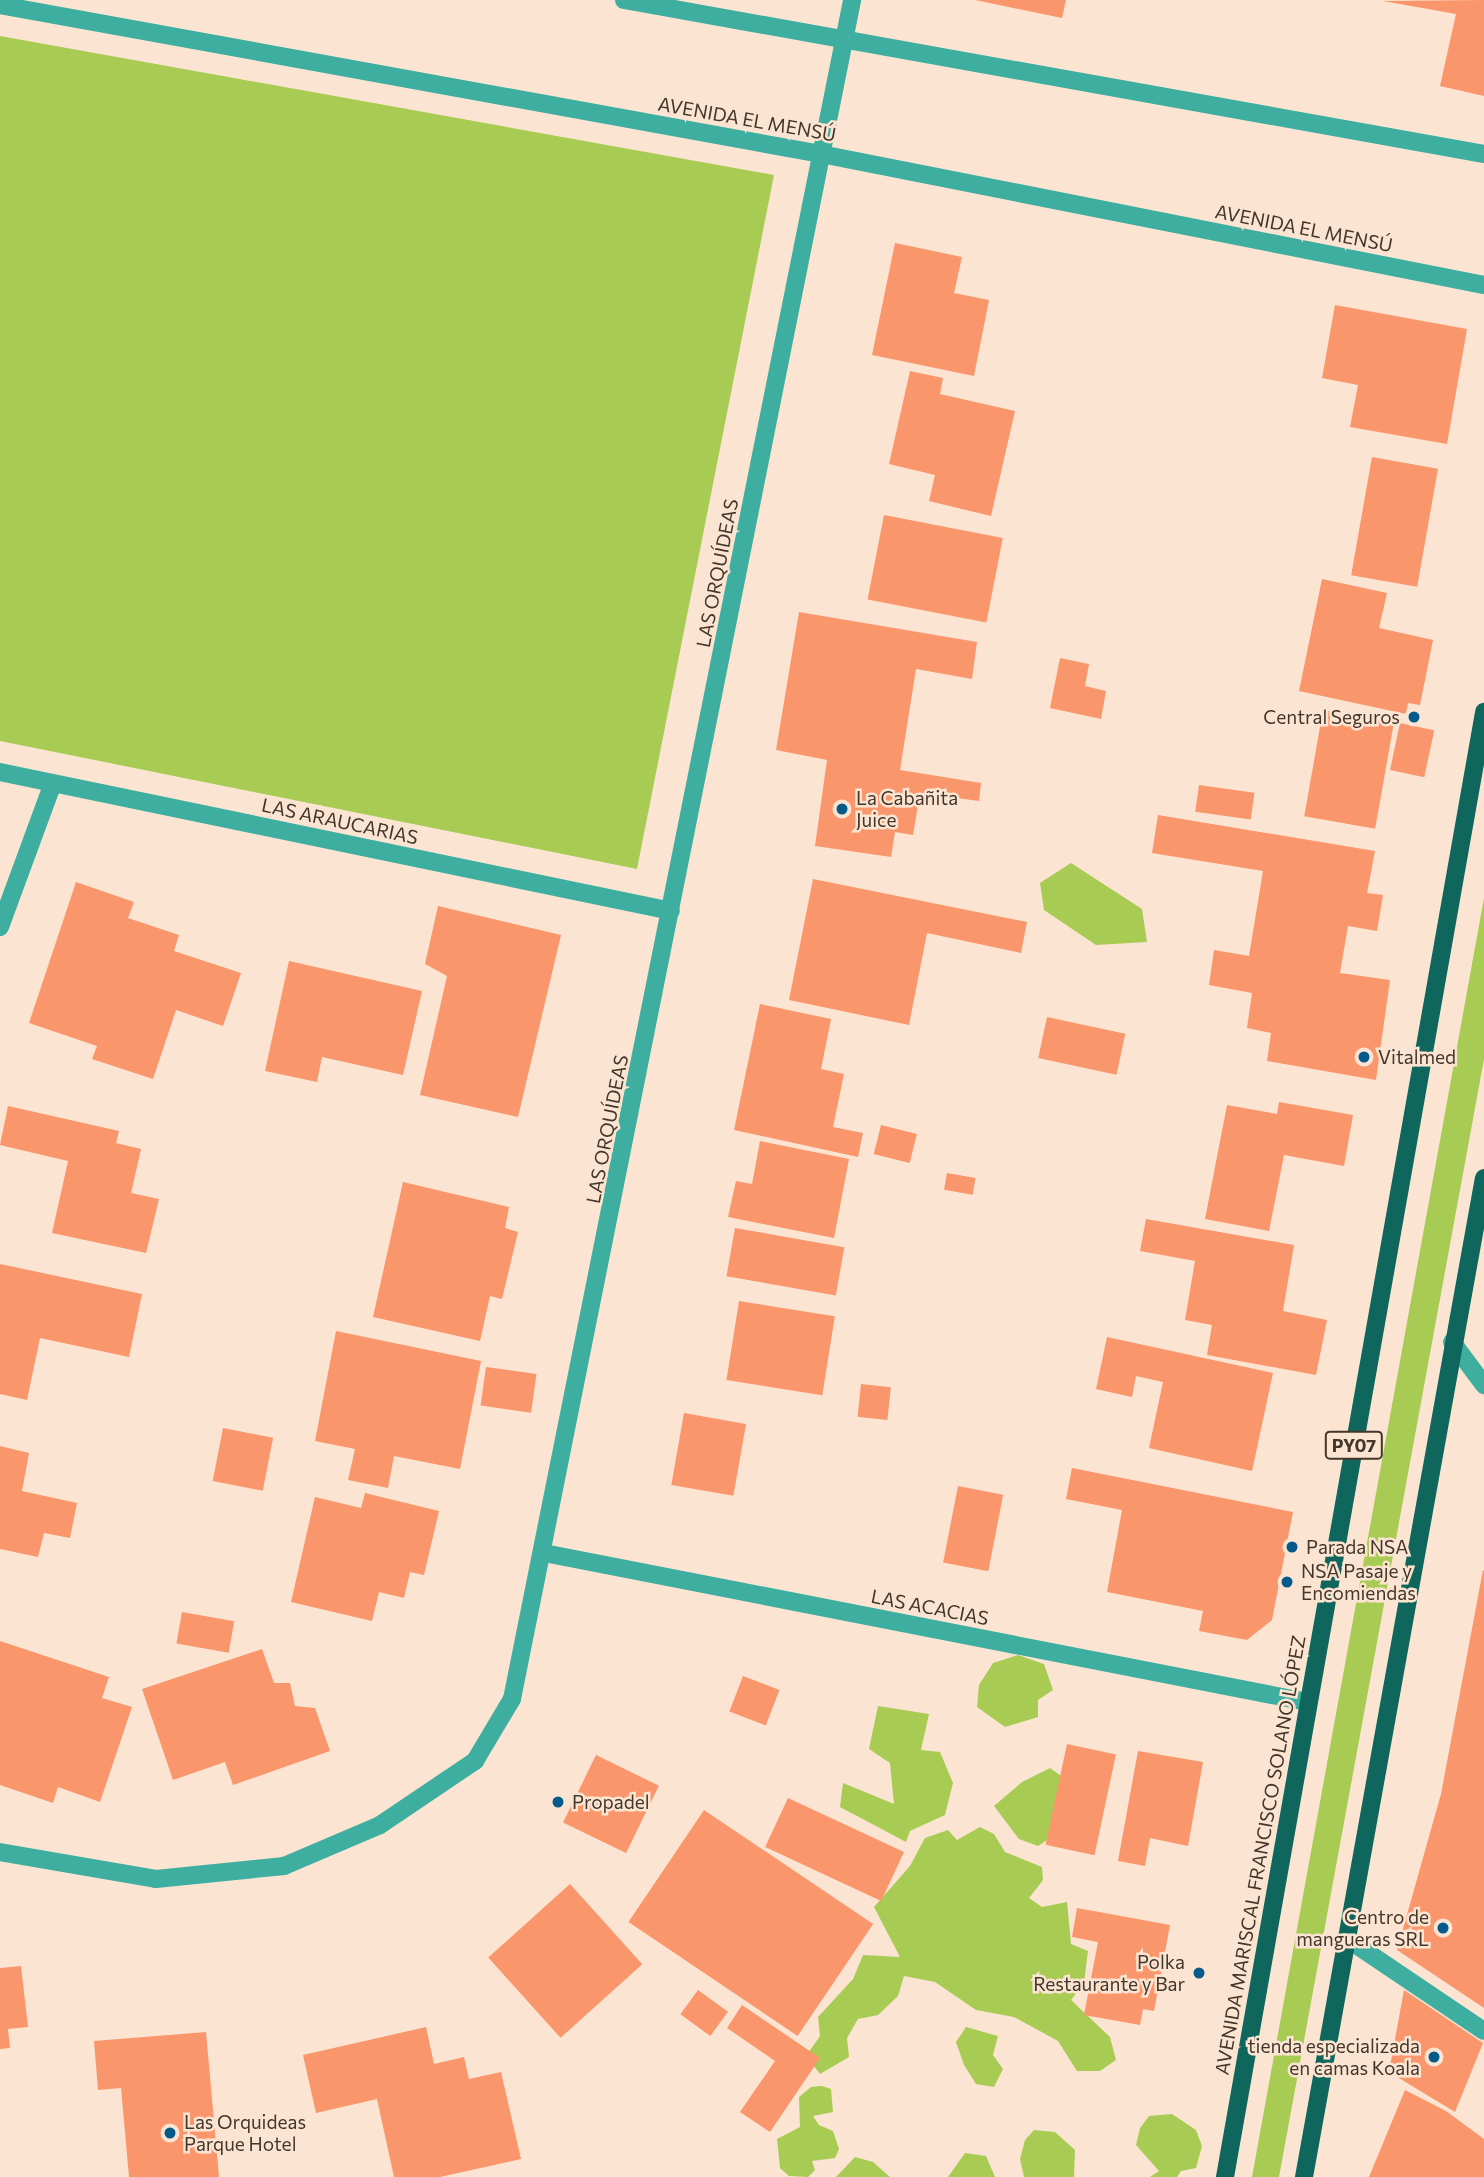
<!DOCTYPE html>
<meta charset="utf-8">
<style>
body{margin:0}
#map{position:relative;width:1484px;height:2177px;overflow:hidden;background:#fbe5d2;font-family:Commissioner,sans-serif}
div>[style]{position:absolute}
.green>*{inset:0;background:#a8cb53}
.building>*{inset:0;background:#fa966b;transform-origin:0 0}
.street>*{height:18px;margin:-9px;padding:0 9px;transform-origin:9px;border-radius:9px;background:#3daea0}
.primary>*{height:18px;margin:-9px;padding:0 9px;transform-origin:9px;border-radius:9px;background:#0f665d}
.dots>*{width:19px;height:19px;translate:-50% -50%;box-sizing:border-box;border:4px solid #fbe5d2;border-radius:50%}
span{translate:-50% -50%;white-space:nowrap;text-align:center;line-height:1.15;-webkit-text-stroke:5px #fbe5d2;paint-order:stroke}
.shield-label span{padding:2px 5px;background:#fbe5d2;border:2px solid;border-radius:5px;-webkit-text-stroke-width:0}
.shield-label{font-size:18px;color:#44362a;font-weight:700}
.street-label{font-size:19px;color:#44362a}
.poi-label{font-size:19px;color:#44362a}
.right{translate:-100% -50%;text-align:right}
.left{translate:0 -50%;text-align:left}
</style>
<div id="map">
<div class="green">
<div style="clip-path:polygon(0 36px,774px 175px,637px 869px,0 741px)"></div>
<div style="clip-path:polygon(1071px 863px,1142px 909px,1147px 942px,1096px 945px,1044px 910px,1040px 883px)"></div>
<div style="clip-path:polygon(1484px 898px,1484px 1059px,1279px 2177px,1252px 2177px)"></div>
<div style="clip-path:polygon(1018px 1655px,1044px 1664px,1053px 1690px,1038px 1700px,1038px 1717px,1005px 1727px,977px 1707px,979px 1685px,993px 1663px)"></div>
<div style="clip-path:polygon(878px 1706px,929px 1714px,921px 1750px,940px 1752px,953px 1783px,945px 1815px,910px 1831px,906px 1842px,840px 1807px,843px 1783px,894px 1804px,890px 1763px,869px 1749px)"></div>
<div style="clip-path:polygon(1050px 1768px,1074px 1785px,1061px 1831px,1038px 1846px,1019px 1839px,994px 1806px,1022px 1782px)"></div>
<div style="clip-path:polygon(980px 1827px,994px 1834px,1005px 1852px,1042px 1867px,1043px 1880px,1029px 1898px,1042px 1907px,1067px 1902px,1071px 1944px,1088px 1951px,1084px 1983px,1071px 2000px,1110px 2037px,1116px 2060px,1100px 2071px,1077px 2071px,1058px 2041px,1014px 2017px,976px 2010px,935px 1982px,904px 1976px,898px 1996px,878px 2015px,858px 2019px,847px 2038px,849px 2057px,820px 2074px,806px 2056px,820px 2036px,818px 2017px,853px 1979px,863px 1955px,900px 1957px,874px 1907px,910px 1866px,925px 1838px,948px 1830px,957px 1840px)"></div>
<div style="clip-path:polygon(966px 2027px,998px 2036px,993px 2055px,1003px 2069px,994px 2087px,976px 2084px,964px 2065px,956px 2042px)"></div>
<div style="clip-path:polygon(822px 2086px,831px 2089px,833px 2112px,813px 2116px,819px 2125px,833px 2131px,839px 2149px,835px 2158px,812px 2161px,815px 2170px,808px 2177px,789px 2176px,780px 2168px,777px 2139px,800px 2127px,799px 2097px,811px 2087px)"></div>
<div style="clip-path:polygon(1172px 2114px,1196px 2130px,1202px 2146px,1196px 2168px,1181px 2171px,1177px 2177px,1150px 2177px,1159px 2171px,1136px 2145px,1140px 2128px,1149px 2116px)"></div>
<div style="clip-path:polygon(1034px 2130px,1055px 2132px,1075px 2150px,1074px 2177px,1024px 2177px,1020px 2159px,1025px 2140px)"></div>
<div style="clip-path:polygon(965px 2153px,986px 2156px,995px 2177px,948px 2177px)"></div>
<div style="clip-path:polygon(855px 2157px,873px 2162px,890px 2177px,836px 2177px)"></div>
</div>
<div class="building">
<div style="clip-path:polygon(975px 0,1066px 0,1062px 18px)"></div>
<div style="clip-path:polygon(1484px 0,1484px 96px,1440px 86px,1456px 14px,1383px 1px)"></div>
<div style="clip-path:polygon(895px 243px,962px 257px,954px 293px,989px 300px,974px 376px,872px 355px)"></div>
<div style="clip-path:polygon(1335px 305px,1467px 329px,1447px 444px,1350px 427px,1358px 385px,1322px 378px)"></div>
<div style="clip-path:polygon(910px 371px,943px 378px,940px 394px,1015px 411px,991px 516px,929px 501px,935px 475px,889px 464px)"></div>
<div style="left:1372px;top:457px;width:67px;height:120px;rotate:10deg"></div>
<div style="left:884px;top:515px;width:121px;height:86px;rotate:11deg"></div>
<div style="clip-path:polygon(1322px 579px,1387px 593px,1379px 628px,1433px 640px,1420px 705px,1408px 703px,1406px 714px,1299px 691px)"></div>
<div style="clip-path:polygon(799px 612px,977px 642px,972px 679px,916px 669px,900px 770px,981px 783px,979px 801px,920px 793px,913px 835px,895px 832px,891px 857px,815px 846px,827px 760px,776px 750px)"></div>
<div style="clip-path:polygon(1060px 658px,1089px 664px,1085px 686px,1106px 691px,1101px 719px,1050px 708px)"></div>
<div style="left:1323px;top:710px;width:72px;height:108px;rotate:10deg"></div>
<div style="left:1400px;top:723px;width:35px;height:48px;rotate:12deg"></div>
<div style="left:1199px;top:785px;width:56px;height:27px;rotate:8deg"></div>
<div style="clip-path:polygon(1158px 815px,1375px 851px,1367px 893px,1383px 895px,1377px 931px,1348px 926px,1340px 973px,1390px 980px,1376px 1080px,1267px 1061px,1271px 1033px,1247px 1028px,1252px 993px,1209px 985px,1214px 950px,1249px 956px,1263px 871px,1152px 853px)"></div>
<div style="clip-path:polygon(813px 879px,1027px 922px,1021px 953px,927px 933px,909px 1025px,789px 1000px)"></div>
<div style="clip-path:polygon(76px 882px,134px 902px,128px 918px,179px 935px,174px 951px,241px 973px,223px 1026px,176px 1010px,153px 1079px,92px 1059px,97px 1046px,29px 1023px)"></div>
<div style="clip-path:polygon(438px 906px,561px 935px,518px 1117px,420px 1095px,447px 976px,425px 964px)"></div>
<div style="clip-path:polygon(289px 961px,422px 991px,403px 1075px,322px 1057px,317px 1082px,265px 1071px)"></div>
<div style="clip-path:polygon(760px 1004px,831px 1019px,821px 1069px,844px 1074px,833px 1127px,863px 1133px,858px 1157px,734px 1130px)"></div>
<div style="left:1047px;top:1017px;width:80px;height:42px;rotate:12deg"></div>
<div style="clip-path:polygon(1279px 1102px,1353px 1115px,1344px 1166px,1284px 1155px,1269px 1231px,1205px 1219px,1227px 1105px,1277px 1114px)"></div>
<div style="clip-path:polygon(8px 1106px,119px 1131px,116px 1143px,141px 1149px,131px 1193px,159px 1199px,146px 1253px,52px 1233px,68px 1161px,0 1145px)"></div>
<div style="left:881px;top:1125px;width:37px;height:30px;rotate:14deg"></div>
<div style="clip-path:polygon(760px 1141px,849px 1159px,834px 1238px,728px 1217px,736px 1181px,752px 1184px)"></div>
<div style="left:947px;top:1173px;width:29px;height:17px;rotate:10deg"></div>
<div style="clip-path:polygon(403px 1182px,509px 1207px,505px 1228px,518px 1232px,502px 1299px,490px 1296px,480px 1341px,373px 1317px)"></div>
<div style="clip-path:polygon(1146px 1219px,1294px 1245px,1283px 1311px,1327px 1320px,1316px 1375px,1207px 1355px,1212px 1325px,1185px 1320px,1195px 1261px,1140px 1251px)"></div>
<div style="left:735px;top:1228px;width:111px;height:49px;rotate:10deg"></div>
<div style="clip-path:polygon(0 1264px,142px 1294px,129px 1357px,40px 1338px,27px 1400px,0 1394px)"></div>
<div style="left:739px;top:1301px;width:97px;height:80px;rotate:9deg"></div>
<div style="clip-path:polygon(336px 1331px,481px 1361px,460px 1469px,394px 1456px,388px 1488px,348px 1480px,355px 1449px,315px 1441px)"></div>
<div style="clip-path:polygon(1107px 1337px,1273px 1373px,1252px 1471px,1149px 1448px,1163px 1382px,1136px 1376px,1132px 1397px,1096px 1389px)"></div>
<div style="left:486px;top:1367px;width:51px;height:39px;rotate:8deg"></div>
<div style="left:861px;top:1384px;width:30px;height:33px;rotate:6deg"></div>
<div style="left:684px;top:1413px;width:63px;height:73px;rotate:10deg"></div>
<div style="left:223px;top:1428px;width:51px;height:54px;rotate:11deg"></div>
<div style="clip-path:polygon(0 1446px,29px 1453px,22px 1491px,77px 1503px,70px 1538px,44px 1533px,38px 1557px,0 1549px)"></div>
<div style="clip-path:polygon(1072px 1468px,1293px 1512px,1272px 1620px,1247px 1640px,1199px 1631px,1203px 1611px,1107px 1592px,1122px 1510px,1066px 1499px)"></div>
<div style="left:958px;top:1486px;width:46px;height:78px;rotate:11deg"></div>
<div style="clip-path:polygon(365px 1493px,439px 1511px,424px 1575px,410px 1572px,404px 1598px,379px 1592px,372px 1621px,291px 1602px,315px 1497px,361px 1508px)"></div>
<div style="clip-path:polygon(1483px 1570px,1484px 1571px,1484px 2008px,1397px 1950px,1441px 1794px)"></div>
<div style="left:182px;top:1612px;width:53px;height:32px;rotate:10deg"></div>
<div style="clip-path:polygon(0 1641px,109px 1677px,102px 1698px,132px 1707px,100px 1802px,58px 1787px,53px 1803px,0 1785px)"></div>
<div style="clip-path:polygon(262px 1649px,274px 1683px,290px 1683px,295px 1706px,315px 1708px,330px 1751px,233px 1785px,225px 1762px,173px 1780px,142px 1689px)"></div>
<div style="left:743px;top:1676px;width:39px;height:38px;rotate:21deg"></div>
<div style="left:1067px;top:1744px;width:50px;height:103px;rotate:12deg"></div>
<div style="clip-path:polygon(1138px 1751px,1203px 1762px,1188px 1846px,1150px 1838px,1145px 1866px,1118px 1861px)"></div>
<div style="left:596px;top:1755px;width:70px;height:75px;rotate:26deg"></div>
<div style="left:788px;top:1798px;width:128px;height:54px;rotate:25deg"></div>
<div style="left:704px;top:1810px;width:204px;height:135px;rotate:34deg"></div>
<div style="left:570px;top:1884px;width:108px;height:110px;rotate:48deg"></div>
<div style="clip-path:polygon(1077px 1908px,1170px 1925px,1154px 2011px,1143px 2009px,1140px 2025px,1084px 2015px,1098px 1942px,1072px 1937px)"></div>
<div style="clip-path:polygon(21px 1966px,28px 2027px,8px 2029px,10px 2048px,0 2049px,0 1968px)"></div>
<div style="left:698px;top:1990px;width:37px;height:30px;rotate:36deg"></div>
<div style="clip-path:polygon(1404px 1990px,1483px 2043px,1455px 2112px,1389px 2072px)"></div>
<div style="clip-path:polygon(742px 2005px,820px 2058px,770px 2132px,740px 2112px,775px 2061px,727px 2028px)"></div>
<div style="clip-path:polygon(426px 2027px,434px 2064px,464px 2057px,469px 2079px,501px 2072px,521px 2159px,440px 2177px,394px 2177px,377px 2099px,316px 2113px,303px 2055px)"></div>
<div style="clip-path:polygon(206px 2032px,219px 2177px,129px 2177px,121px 2088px,98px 2090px,94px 2041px)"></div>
<div style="clip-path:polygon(1405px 2090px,1446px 2111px,1484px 2139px,1484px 2177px,1369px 2177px)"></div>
</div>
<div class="street">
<div style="left:624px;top:0;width:874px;rotate:10.15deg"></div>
<div style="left:0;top:5px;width:834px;rotate:10.29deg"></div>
<div style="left:821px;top:154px;width:676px;rotate:11.18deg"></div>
<div style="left:0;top:772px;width:685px;rotate:11.7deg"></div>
<div style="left:0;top:927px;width:153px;rotate:-69.8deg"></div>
<div style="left:1452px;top:1342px;width:54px;rotate:53.3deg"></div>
<div style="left:544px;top:1553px;width:778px;rotate:11.04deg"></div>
<div style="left:0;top:1852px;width:158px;rotate:9.8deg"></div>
<div style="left:156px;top:1879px;width:129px;rotate:-5.8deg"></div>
<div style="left:284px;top:1866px;width:104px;rotate:-23.1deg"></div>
<div style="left:380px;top:1825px;width:115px;rotate:-34deg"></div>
<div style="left:475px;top:1761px;width:72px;rotate:-59.2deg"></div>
<div style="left:512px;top:1699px;width:1733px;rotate:-78.68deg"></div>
<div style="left:1346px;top:1938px;width:166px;rotate:34deg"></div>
</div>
<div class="primary">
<div style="left:1225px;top:2177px;width:1488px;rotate:-79.97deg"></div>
<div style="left:1304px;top:2177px;width:1015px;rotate:-79.79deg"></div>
</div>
<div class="dots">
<div style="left:1414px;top:717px;background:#055a8c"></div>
<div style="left:842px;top:809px;background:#055a8c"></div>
<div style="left:1364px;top:1057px;background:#055a8c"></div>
<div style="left:1292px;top:1547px;background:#055a8c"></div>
<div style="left:1287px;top:1582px;background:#055a8c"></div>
<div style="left:558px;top:1802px;background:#055a8c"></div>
<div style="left:1443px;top:1928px;background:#055a8c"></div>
<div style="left:1199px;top:1973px;background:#055a8c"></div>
<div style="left:1434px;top:2057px;background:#055a8c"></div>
<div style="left:170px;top:2133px;background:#055a8c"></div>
</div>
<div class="shield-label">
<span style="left:1354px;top:1445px">PY07</span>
</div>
<div class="street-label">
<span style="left:747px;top:119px;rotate:10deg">AVENIDA EL MENSÚ</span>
<span style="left:1304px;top:228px;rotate:11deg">AVENIDA EL MENSÚ</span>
<span style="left:717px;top:573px;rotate:-79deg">LAS ORQUÍDEAS</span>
<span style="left:340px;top:821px;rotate:12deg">LAS ARAUCARIAS</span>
<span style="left:607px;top:1129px;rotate:-79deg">LAS ORQUÍDEAS</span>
<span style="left:930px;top:1607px;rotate:11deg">LAS ACACIAS</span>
<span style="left:1260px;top:1855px;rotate:-80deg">AVENIDA MARISCAL FRANCISCO SOLANO LÓPEZ</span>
</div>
<div class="poi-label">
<span class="right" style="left:1400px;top:717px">Central Seguros</span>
<span class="left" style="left:856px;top:809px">La Cabañita<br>Juice</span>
<span class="left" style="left:1378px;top:1057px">Vitalmed</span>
<span class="left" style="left:1306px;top:1547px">Parada NSA</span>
<span class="left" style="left:1301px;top:1582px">NSA Pasaje y<br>Encomiendas</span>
<span class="left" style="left:572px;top:1802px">Propadel</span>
<span class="right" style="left:1429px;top:1928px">Centro de<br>mangueras SRL</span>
<span class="right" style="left:1185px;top:1973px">Polka<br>Restaurante y Bar</span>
<span class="right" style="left:1420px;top:2057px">tienda especializada<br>en camas Koala</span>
<span class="left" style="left:184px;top:2133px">Las Orquideas<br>Parque Hotel</span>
</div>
</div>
